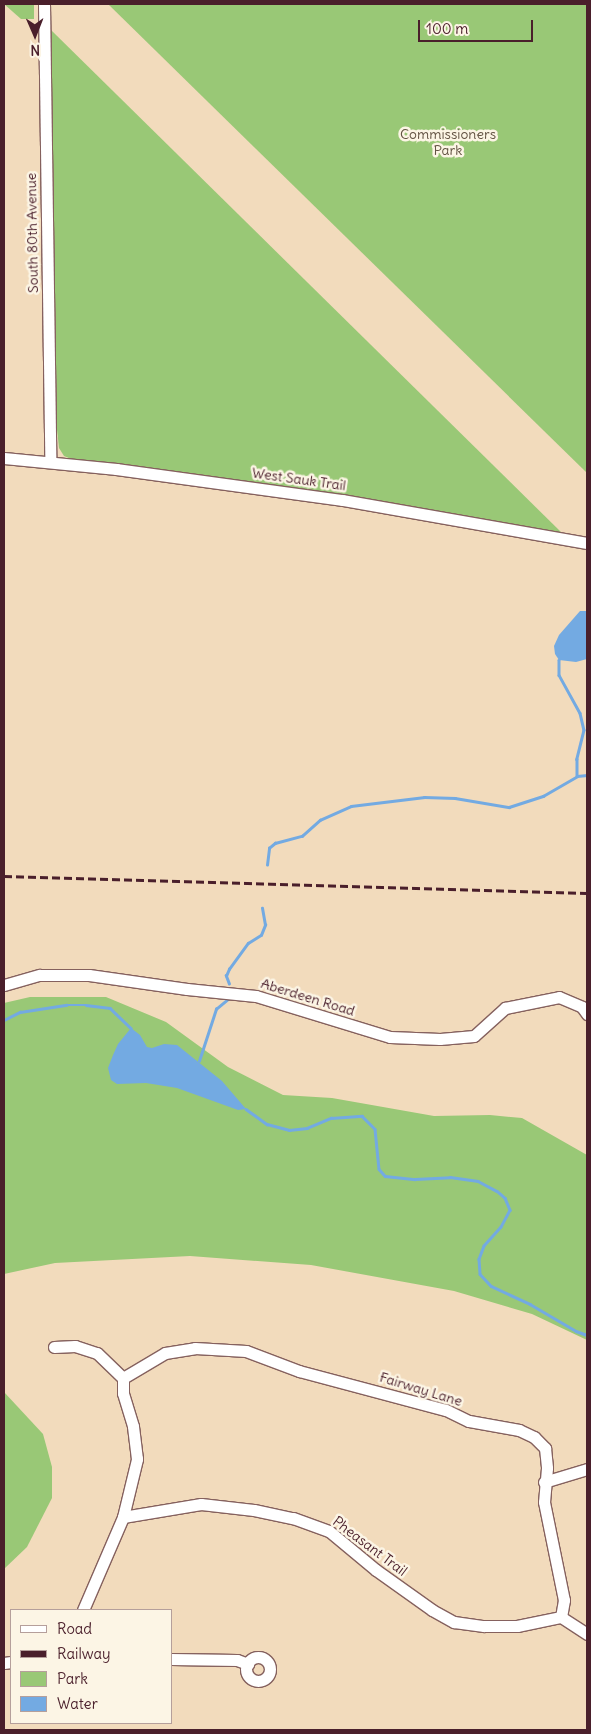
<!DOCTYPE html>
<style>
body{margin:0}
#map{position:relative;width:591px;height:1734px;overflow:hidden;background:#f2dbbc;font-family:Delius,sans-serif}
div>[style]{position:absolute}
.green>*{inset:0;background:#99c876}
.water>*{inset:0;background:#73aae2}
.stream>*{height:2.5px;margin:-1.25px;padding:0 1.25px;transform-origin:1.25px;border-radius:1.25px;background:#73aae2}
.roads{filter:drop-shadow(1px 0 #85615e) drop-shadow(-1px 0 #85615e) drop-shadow(0 1px #85615e) drop-shadow(0 -1px #85615e)}
.minor>*{height:11px;margin:-5.5px;padding:0 5.5px;transform-origin:5.5px;border-radius:5.5px;background:#fff}
.minor>.ring{margin:-5.5px;padding:0;box-sizing:content-box;background:none;border:11px solid #fff;border-radius:50%}
.rail>*{height:2.5px;margin-top:-1.25px;transform-origin:0;background:repeating-linear-gradient(90deg,#4a1f2b 0 8px,transparent 0 12px)}
span{translate:-50% -50%;white-space:nowrap;text-align:center;line-height:1.15;-webkit-text-stroke:5px #fcf5e5;paint-order:stroke}
.park-label{font-size:14px;color:#625242}
.street-label{font-size:14px;color:#4a1f2b}
.frame{position:absolute;inset:0;border:5px solid #4a1f2b;pointer-events:none}
.legend{position:absolute;left:10px;top:1609px;width:162px;height:115px;box-sizing:border-box;background:#fcf5e5;border:1px solid #b59f9b;margin:0;padding:6px 9px;list-style:none;font-size:15px;color:#4a1f2b}
.legend li{display:flex;align-items:center;gap:10px;height:25px}
.legend b{width:25px;border:1px solid #b59f9b}
.north{position:absolute;left:10px;top:10px;width:50px;height:50px;-webkit-text-stroke:4px #fcf5e5;paint-order:stroke;rotate:179deg;font-size:14px;font-weight:700;line-height:20px;text-align:center;color:#4a1f2b}
.north::after{content:'';display:block;margin:auto;width:18px;height:22px;background:#4a1f2b;clip-path:polygon(50% 0,100% 100%,50% 72%,0 100%)}
.scale{position:absolute;left:418px;top:20px;width:115px;height:22px;box-sizing:border-box;border:2px solid #4a1f2b;border-top:0;padding-left:6px;font-size:15px;line-height:18px;white-space:nowrap;color:#4a1f2b;-webkit-text-stroke:4px #fcf5e5;paint-order:stroke}
</style>
<div id="map">
<div class="green">
<div style="clip-path:polygon(4px 4px,34px 4px,34px 19px,21px 19px)"></div>
<div style="clip-path:polygon(108px 4px,587px 4px,587px 473px)"></div>
<div style="clip-path:polygon(51px 30px,562px 533px,71px 459px,64px 456px,59px 448px,57px 430px)"></div>
<div style="clip-path:polygon(30px 997px,106px 997px,166px 1022px,228px 1067px,283px 1095px,332px 1098px,434px 1116px,490px 1115px,522px 1118px,587px 1155px,587px 1340px,532px 1314px,454px 1291px,311px 1265px,190px 1256px,55px 1263px,4px 1274px,4px 1003px)"></div>
<div style="clip-path:polygon(4px 1392px,43px 1434px,52px 1467px,52px 1498px,27px 1547px,4px 1569px)"></div>
</div>
<div class="water">
<div style="clip-path:polygon(580px 611px,587px 611px,587px 659px,576px 662px,559px 660px,555px 654px,554px 646px,559px 635px)"></div>
<div style="clip-path:polygon(131px 1028px,140px 1035px,147px 1047px,152px 1048px,164px 1044px,177px 1045px,222px 1081px,246px 1109px,238px 1110px,177px 1088px,146px 1083px,117px 1084px,111px 1080px,108px 1068px,113px 1055px,118px 1044px)"></div>
</div>
<div class="stream">
<div style="left:559px;top:660px;width:15px;rotate:90deg"></div>
<div style="left:559px;top:675px;width:43px;rotate:61.1deg"></div>
<div style="left:580px;top:713px;width:17px;rotate:77deg"></div>
<div style="left:584px;top:730px;width:30px;rotate:104deg"></div>
<div style="left:577px;top:759px;width:17px;rotate:90deg"></div>
<div style="left:267px;top:865px;width:17px;rotate:-83deg"></div>
<div style="left:269px;top:848px;width:8px;rotate:-40deg"></div>
<div style="left:275px;top:843px;width:28px;rotate:-15deg"></div>
<div style="left:302px;top:836px;width:24px;rotate:-42deg"></div>
<div style="left:320px;top:820px;width:34px;rotate:-24deg"></div>
<div style="left:351px;top:806px;width:74px;rotate:-7deg"></div>
<div style="left:424px;top:797px;width:31px;rotate:2deg"></div>
<div style="left:455px;top:798px;width:55px;rotate:9.5deg"></div>
<div style="left:509px;top:807px;width:36px;rotate:-18deg"></div>
<div style="left:543px;top:796px;width:39px;rotate:-30deg"></div>
<div style="left:577px;top:776px;width:10px;rotate:-6deg"></div>
<div style="left:229px;top:984px;width:9px;rotate:-111deg"></div>
<div style="left:226px;top:976px;width:8px;rotate:-67deg"></div>
<div style="left:229px;top:969px;width:32px;rotate:-54deg"></div>
<div style="left:248px;top:943px;width:15px;rotate:-32deg"></div>
<div style="left:261px;top:935px;width:11px;rotate:-68deg"></div>
<div style="left:265px;top:925px;width:17px;rotate:-100deg"></div>
<div style="left:4px;top:1020px;width:18px;rotate:-27deg"></div>
<div style="left:20px;top:1012px;width:47px;rotate:-8.7deg"></div>
<div style="left:66px;top:1005px;width:20px"></div>
<div style="left:86px;top:1005px;width:24px;rotate:7deg"></div>
<div style="left:110px;top:1008px;width:29px;rotate:44deg"></div>
<div style="left:199px;top:1061px;width:55px;rotate:-71.9deg"></div>
<div style="left:216px;top:1009px;width:16px;rotate:-40deg"></div>
<div style="left:246px;top:1109px;width:26px;rotate:36deg"></div>
<div style="left:267px;top:1124px;width:23px;rotate:15deg"></div>
<div style="left:289px;top:1130px;width:18px;rotate:-6deg"></div>
<div style="left:307px;top:1128px;width:26px;rotate:-23deg"></div>
<div style="left:331px;top:1118px;width:31px;rotate:-4deg"></div>
<div style="left:362px;top:1116px;width:18px;rotate:45deg"></div>
<div style="left:375px;top:1129px;width:40px;rotate:84.3deg"></div>
<div style="left:379px;top:1169px;width:9px;rotate:49deg"></div>
<div style="left:385px;top:1176px;width:30px;rotate:6deg"></div>
<div style="left:415px;top:1179px;width:35px;rotate:-3deg"></div>
<div style="left:450px;top:1177px;width:28px;rotate:8deg"></div>
<div style="left:478px;top:1181px;width:21px;rotate:28deg"></div>
<div style="left:497px;top:1191px;width:11px;rotate:41deg"></div>
<div style="left:505px;top:1198px;width:13px;rotate:67deg"></div>
<div style="left:510px;top:1210px;width:19px;rotate:118deg"></div>
<div style="left:501px;top:1227px;width:25px;rotate:132deg"></div>
<div style="left:484px;top:1246px;width:14px;rotate:111deg"></div>
<div style="left:479px;top:1259px;width:15px;rotate:86deg"></div>
<div style="left:480px;top:1274px;width:16px;rotate:47deg"></div>
<div style="left:491px;top:1286px;width:43px;rotate:24.8deg"></div>
<div style="left:530px;top:1304px;width:53px;rotate:30.4deg"></div>
<div style="left:576px;top:1331px;width:12px;rotate:20deg"></div>
</div>
<div class="roads">
<div class="minor">
<div style="left:44px;top:4px;width:458px;rotate:89.2deg"></div>
<div style="left:4px;top:458px;width:113px;rotate:5.6deg"></div>
<div style="left:116px;top:469px;width:229px;rotate:7.8deg"></div>
<div style="left:343px;top:500px;width:248px;rotate:10deg"></div>
<div style="left:4px;top:985px;width:37px;rotate:-16deg"></div>
<div style="left:40px;top:975px;width:49px"></div>
<div style="left:89px;top:975px;width:99px;rotate:8.1deg"></div>
<div style="left:187px;top:989px;width:69px;rotate:5.8deg"></div>
<div style="left:256px;top:996px;width:140px;rotate:17deg"></div>
<div style="left:390px;top:1037px;width:50px;rotate:2.3deg"></div>
<div style="left:440px;top:1039px;width:34px;rotate:-5deg"></div>
<div style="left:474px;top:1036px;width:42px;rotate:-42.1deg"></div>
<div style="left:505px;top:1008px;width:55px;rotate:-11.5deg"></div>
<div style="left:559px;top:997px;width:25px;rotate:23deg"></div>
<div style="left:582px;top:1007px;width:9px;rotate:54deg"></div>
<div style="left:54px;top:1347px;width:21px;rotate:-3deg"></div>
<div style="left:75px;top:1346px;width:23px;rotate:18deg"></div>
<div style="left:97px;top:1353px;width:36px;rotate:44deg"></div>
<div style="left:123px;top:1378px;width:49px;rotate:-30.8deg"></div>
<div style="left:165px;top:1353px;width:30px;rotate:-9deg"></div>
<div style="left:195px;top:1348px;width:51px;rotate:3.4deg"></div>
<div style="left:246px;top:1351px;width:57px;rotate:20.7deg"></div>
<div style="left:299px;top:1371px;width:152px;rotate:14.9deg"></div>
<div style="left:446px;top:1410px;width:25px;rotate:26deg"></div>
<div style="left:469px;top:1421px;width:51px;rotate:10.2deg"></div>
<div style="left:519px;top:1430px;width:17px;rotate:25deg"></div>
<div style="left:534px;top:1437px;width:16px;rotate:45deg"></div>
<div style="left:545px;top:1448px;width:20px;rotate:84deg"></div>
<div style="left:547px;top:1468px;width:34px;rotate:95deg"></div>
<div style="left:544px;top:1502px;width:100px;rotate:78.5deg"></div>
<div style="left:564px;top:1600px;width:17px;rotate:100deg"></div>
<div style="left:544px;top:1482px;width:45px;rotate:-16.8deg"></div>
<div style="left:123px;top:1517px;width:79px;rotate:-9.5deg"></div>
<div style="left:201px;top:1504px;width:53px;rotate:6.5deg"></div>
<div style="left:254px;top:1510px;width:40px;rotate:12deg"></div>
<div style="left:293px;top:1518px;width:38px;rotate:20deg"></div>
<div style="left:329px;top:1531px;width:61px;rotate:39.7deg"></div>
<div style="left:376px;top:1570px;width:69px;rotate:35.5deg"></div>
<div style="left:432px;top:1610px;width:25px;rotate:29deg"></div>
<div style="left:454px;top:1622px;width:30px;rotate:8deg"></div>
<div style="left:484px;top:1626px;width:33px"></div>
<div style="left:517px;top:1626px;width:45px;rotate:-11.6deg"></div>
<div style="left:561px;top:1617px;width:31px;rotate:33deg"></div>
<div style="left:83px;top:1610px;width:101px;rotate:-66.7deg"></div>
<div style="left:123px;top:1517px;width:60px;rotate:-76.4deg"></div>
<div style="left:137px;top:1459px;width:33px;rotate:-97deg"></div>
<div style="left:133px;top:1426px;width:34px;rotate:-107deg"></div>
<div style="left:123px;top:1393px;width:15px;rotate:-90deg"></div>
<div class="ring" style="left:246px;top:1657px;width:13px;height:13px"></div>
<div style="left:171px;top:1659px;width:66px;rotate:0.9deg"></div>
<div style="left:237px;top:1660px;width:12px;rotate:20deg"></div>
<div style="left:4px;top:1663px;width:7px;rotate:-8deg"></div>
</div>
</div>
<div class="rail">
<div style="left:4px;top:876px;width:583px;rotate:1.67deg"></div>
</div>
<div class="park-label">
<span style="left:448px;top:142px">Commissioners<br>Park</span>
</div>
<div class="street-label">
<span style="left:32px;top:233px;rotate:-91deg">South 80th Avenue</span>
<span style="left:299px;top:479px;rotate:8deg">West Sauk Trail</span>
<span style="left:308px;top:997px;rotate:17deg">Aberdeen Road</span>
<span style="left:421px;top:1389px;rotate:17deg">Fairway Lane</span>
<span style="left:370px;top:1546px;rotate:37deg">Pheasant Trail</span>
</div>
<div class="frame"></div>
<ul class="legend">
<li><b style="height:6px;background:#fff"></b>Road</li>
<li><b style="height:6px;background:#4a1f2b"></b>Railway</li>
<li><b style="height:14px;background:#99c876"></b>Park</li>
<li><b style="height:14px;background:#73aae2"></b>Water</li>
</ul>
<div class="north">N</div>
<div class="scale">100 m</div>
</div>
